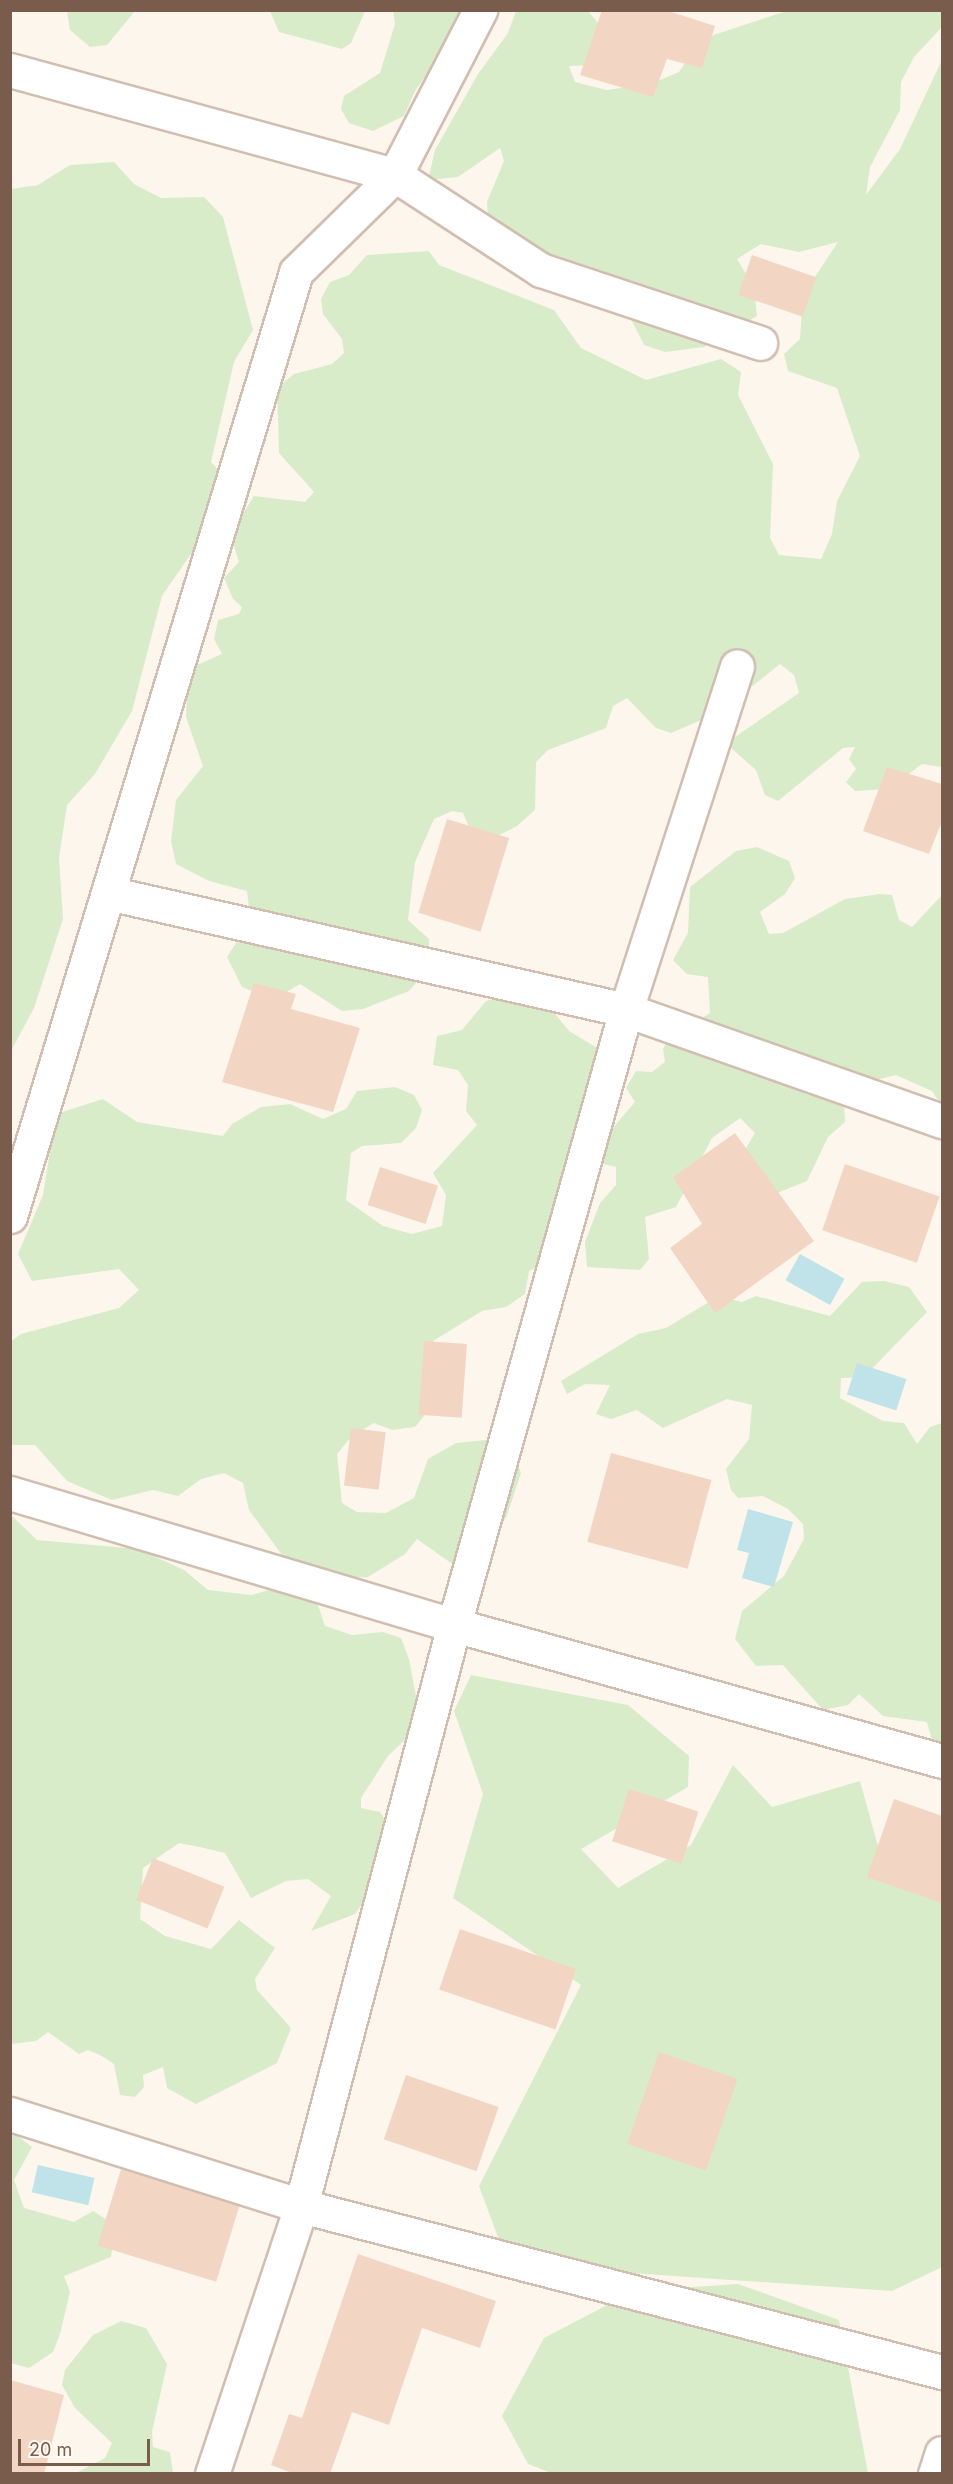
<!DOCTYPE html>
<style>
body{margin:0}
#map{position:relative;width:953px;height:2484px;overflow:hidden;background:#fdf6ec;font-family:Inter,sans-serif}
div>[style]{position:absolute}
.green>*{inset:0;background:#d8ecc9}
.water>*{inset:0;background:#bfe3e8;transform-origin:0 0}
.building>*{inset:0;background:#f3d5c3;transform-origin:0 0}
.roads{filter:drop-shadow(2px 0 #d1beb0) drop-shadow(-2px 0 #d1beb0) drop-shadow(0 2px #d1beb0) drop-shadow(0 -2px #d1beb0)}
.minor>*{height:33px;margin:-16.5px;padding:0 16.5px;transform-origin:16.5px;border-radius:16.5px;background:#fff}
span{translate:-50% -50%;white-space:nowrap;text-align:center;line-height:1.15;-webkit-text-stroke:4.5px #fffaf3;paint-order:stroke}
.frame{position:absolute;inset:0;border:12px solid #7a5c4d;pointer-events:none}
.scale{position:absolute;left:18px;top:2439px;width:132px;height:27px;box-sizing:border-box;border:3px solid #7a5c4d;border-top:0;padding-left:8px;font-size:18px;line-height:21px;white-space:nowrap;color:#7a5c4d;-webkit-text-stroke:4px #fffaf3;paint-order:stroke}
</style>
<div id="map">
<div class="green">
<div style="clip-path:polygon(790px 10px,942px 11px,942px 27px,914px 57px,901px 82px,900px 110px,870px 167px,866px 195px,900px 149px,942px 60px,942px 767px,922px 764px,889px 789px,855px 791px,846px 782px,856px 769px,849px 759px,855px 747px,843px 748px,778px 801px,765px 795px,756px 770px,730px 747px,735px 737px,799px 693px,794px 675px,780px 664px,720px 712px,671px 733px,656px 728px,627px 698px,613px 706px,606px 728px,548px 750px,536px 762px,535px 810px,517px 826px,486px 842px,475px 840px,463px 813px,452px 811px,434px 819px,415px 862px,408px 920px,429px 939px,429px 953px,421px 977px,409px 991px,363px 1009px,342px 1011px,300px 984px,280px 996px,263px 996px,242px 987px,227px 957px,240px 937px,249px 908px,247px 891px,209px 881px,176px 864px,171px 841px,176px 800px,203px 766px,186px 717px,188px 669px,222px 654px,214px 639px,218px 620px,239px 614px,242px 607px,233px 599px,224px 578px,239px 562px,230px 533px,237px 523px,190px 555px,162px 596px,132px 711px,95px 774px,67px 805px,59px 858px,63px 919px,34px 1008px,11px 1051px,11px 189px,38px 185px,70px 165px,114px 162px,134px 184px,161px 198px,204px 197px,223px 217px,253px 330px,234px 362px,211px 462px,248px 501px,239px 520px,254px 496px,305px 502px,314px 492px,279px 453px,277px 388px,294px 374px,332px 364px,344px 353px,342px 339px,323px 314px,321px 299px,330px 282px,349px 275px,367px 255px,429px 251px,439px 265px,554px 310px,581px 348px,646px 380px,721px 359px,741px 372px,738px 395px,773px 464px,770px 538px,779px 555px,821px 559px,832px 534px,837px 501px,860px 456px,837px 388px,788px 371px,784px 354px,800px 339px,803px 295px,838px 242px,799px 252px,761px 244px,737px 259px,754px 287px,757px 316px,704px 347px,665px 352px,644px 345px,627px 311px,579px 290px,488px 218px,487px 202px,504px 161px,500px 148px,458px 177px,428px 180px,435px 150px,478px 74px,508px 33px,516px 11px,588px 11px,605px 31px,592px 65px,569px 66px,575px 82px,607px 90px,650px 84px,679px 72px,701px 39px)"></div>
<div style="clip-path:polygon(67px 11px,67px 10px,135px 11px,107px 45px,90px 47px,70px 30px)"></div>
<div style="clip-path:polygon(270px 11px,270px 10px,365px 11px,351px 43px,342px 49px,279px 32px)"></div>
<div style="clip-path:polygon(393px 11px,471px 11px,415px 91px,404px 116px,373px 131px,349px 123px,341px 109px,344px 96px,380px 73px,395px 24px)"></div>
<div style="clip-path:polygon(757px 847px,789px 861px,795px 878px,785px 894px,760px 912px,769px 934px,783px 933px,845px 899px,880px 894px,892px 895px,899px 920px,912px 927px,942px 895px,942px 1106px,932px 1091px,896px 1075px,863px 1083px,844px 1104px,845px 1122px,828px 1137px,807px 1181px,770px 1196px,740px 1158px,755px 1133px,740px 1118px,712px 1138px,676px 1207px,645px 1217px,649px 1259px,640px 1270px,587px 1267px,585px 1242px,600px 1203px,616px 1185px,616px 1167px,596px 1162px,601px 1130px,611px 1130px,635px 1102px,626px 1088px,636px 1071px,652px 1072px,665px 1062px,663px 1049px,669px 1038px,710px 1013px,708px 977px,687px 974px,673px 960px,688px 933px,690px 887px,736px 851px)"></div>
<div style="clip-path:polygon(520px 993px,543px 999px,569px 1031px,604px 1052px,544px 1264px,529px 1271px,525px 1294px,506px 1307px,482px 1311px,433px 1341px,443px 1361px,429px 1410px,415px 1427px,392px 1430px,374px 1423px,352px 1436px,337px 1454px,342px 1503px,357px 1512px,386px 1513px,414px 1498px,428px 1459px,456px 1443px,486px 1440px,511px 1445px,521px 1473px,506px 1518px,458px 1568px,417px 1539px,405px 1554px,368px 1577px,337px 1579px,285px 1559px,249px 1510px,243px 1483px,224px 1473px,201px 1479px,178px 1496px,153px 1490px,112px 1500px,67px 1481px,35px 1445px,11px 1445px,10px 1342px,21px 1334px,119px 1308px,139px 1290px,119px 1269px,32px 1281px,18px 1254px,43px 1195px,56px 1114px,103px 1099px,137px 1122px,223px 1136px,232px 1124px,261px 1107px,290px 1104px,323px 1119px,346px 1109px,357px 1091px,395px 1087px,414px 1095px,422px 1110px,416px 1128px,401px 1143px,362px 1146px,351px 1153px,346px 1200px,383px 1226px,412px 1234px,442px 1226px,446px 1195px,433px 1173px,477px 1125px,466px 1111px,468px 1085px,458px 1070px,433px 1065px,437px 1036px,462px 1030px,486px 1001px)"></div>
<div style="clip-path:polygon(884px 1281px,909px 1287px,927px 1312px,864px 1377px,841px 1378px,840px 1398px,883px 1421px,904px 1423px,917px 1444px,930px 1427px,942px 1423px,942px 1747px,933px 1744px,927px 1722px,883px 1716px,859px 1694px,848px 1705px,823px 1710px,783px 1665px,756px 1666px,735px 1639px,742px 1611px,784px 1576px,804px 1539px,803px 1524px,788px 1509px,763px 1496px,738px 1498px,731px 1490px,726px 1469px,749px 1439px,752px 1405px,727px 1399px,663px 1428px,637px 1410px,611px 1419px,596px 1414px,610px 1385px,585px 1384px,567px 1394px,561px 1381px,638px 1334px,666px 1328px,719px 1296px,742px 1302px,756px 1296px,830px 1316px,862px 1282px)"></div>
<div style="clip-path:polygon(10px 1514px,37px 1540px,138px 1549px,184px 1570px,208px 1590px,251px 1595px,273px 1589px,317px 1602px,325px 1626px,352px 1635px,383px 1632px,401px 1638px,409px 1659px,418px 1707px,407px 1738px,388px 1756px,361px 1798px,361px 1808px,380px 1812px,386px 1821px,371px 1890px,355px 1914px,311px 1931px,331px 1896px,308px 1879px,286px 1881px,251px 1898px,225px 1853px,200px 1847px,179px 1843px,143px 1868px,140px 1919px,165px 1936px,211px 1949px,239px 1920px,275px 1948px,255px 1979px,257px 1990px,291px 2028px,277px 2063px,196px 2104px,167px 2088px,163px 2067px,143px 2075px,144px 2087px,135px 2097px,120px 2095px,114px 2064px,100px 2055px,88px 2050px,79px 2054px,48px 2032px,36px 2041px,11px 2044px)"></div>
<div style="clip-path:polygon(471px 1675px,628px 1705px,689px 1756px,688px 1787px,581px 1849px,618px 1888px,691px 1845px,733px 1765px,772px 1807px,860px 1781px,884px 1868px,916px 1886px,942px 1878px,942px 2267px,892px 2291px,573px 2269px,499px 2240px,479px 2186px,581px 1985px,453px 1898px,483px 1794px,454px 1711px)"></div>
<div style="clip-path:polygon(11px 2131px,32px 2147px,14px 2180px,24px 2208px,74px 2222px,93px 2211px,115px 2225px,111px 2257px,64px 2276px,70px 2292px,60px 2334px,53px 2352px,29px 2368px,11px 2363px)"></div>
<div style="clip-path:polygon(738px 2284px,839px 2320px,868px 2473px,551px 2473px,528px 2464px,502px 2416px,544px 2338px,634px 2291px)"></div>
<div style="clip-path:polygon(121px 2321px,146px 2328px,167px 2364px,152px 2432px,153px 2447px,170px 2452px,173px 2473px,76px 2473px,105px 2458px,112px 2443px,75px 2408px,62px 2385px,65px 2370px,93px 2335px)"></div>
</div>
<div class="water">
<div style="left:800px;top:1254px;width:51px;height:30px;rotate:29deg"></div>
<div style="left:857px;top:1363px;width:52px;height:33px;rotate:18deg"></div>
<div style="clip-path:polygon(748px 1509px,793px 1522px,774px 1587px,742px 1578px,749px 1553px,737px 1550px)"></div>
<div style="left:38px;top:2165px;width:58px;height:28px;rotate:13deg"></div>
</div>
<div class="building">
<div style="clip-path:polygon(602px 10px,665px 10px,715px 26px,702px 68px,667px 59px,653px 97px,580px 75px)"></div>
<div style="left:752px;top:255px;width:68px;height:42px;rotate:19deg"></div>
<div style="clip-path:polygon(887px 767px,942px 784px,942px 821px,929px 854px,863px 831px)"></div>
<div style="left:447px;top:819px;width:65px;height:98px;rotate:17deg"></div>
<div style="clip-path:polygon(254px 983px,296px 994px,291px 1009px,360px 1028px,333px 1112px,222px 1082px)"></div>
<div style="clip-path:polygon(735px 1133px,814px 1241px,715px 1313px,670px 1248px,702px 1224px,673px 1177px)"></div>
<div style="left:845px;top:1164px;width:100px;height:70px;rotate:19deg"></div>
<div style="left:380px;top:1167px;width:61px;height:40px;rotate:18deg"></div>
<div style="left:424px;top:1341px;width:43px;height:74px;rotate:4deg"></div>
<div style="left:351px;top:1428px;width:35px;height:58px;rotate:7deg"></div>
<div style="left:611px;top:1453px;width:104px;height:92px;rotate:15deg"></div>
<div style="left:629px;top:1789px;width:73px;height:55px;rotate:18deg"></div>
<div style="clip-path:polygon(894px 1799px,942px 1816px,942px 1903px,867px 1877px)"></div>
<div style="left:153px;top:1858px;width:77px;height:45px;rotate:22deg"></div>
<div style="left:460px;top:1929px;width:123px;height:64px;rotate:19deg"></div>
<div style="left:659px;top:2052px;width:83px;height:97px;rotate:19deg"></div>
<div style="left:406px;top:2075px;width:98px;height:68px;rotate:19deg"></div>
<div style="left:121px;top:2169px;width:124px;height:80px;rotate:17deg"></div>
<div style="clip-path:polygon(358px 2254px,496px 2301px,480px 2348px,422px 2328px,389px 2425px,352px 2412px,330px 2474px,295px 2474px,271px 2465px,289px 2414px,302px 2418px)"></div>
<div style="clip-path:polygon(10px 2380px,64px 2395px,44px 2474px,10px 2474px)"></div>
</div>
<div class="roads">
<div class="minor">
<div style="left:10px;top:70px;width:399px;rotate:15.3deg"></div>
<div style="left:395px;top:175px;width:174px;rotate:33.1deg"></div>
<div style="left:541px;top:270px;width:231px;rotate:18.4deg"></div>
<div style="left:108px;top:893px;width:531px;rotate:12.73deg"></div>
<div style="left:626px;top:1010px;width:335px;rotate:19.4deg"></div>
<div style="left:10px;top:1216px;width:986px;rotate:-73.14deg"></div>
<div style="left:296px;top:272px;width:139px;rotate:-44.4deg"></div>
<div style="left:395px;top:175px;width:186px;rotate:-62.7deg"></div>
<div style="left:10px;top:1493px;width:463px;rotate:16.6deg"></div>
<div style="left:454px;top:1625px;width:507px;rotate:15.57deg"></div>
<div style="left:10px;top:2114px;width:305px;rotate:17.5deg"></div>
<div style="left:301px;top:2206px;width:662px;rotate:14.52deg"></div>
<div style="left:212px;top:2474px;width:282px;rotate:-71.6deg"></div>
<div style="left:301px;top:2206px;width:601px;rotate:-75.25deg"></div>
<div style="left:454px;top:1625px;width:639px;rotate:-74.38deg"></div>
<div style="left:626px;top:1010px;width:361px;rotate:-72.1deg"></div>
<div style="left:935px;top:2474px;width:22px;rotate:-72deg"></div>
</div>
</div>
<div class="frame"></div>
<div class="scale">20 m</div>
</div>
